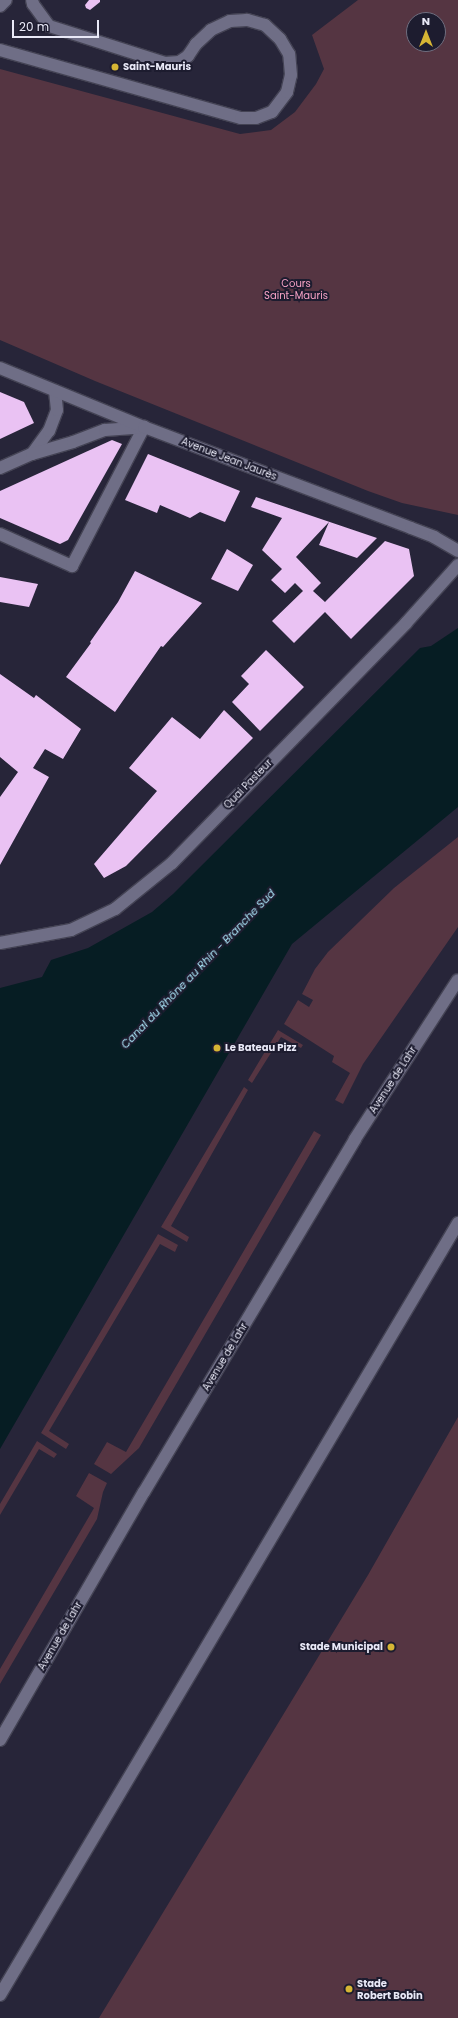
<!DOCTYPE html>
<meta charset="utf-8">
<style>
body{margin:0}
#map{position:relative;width:458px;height:2018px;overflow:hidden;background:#272539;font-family:Poppins,sans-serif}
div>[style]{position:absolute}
.green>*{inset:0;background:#553542}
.water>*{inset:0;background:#061d23}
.building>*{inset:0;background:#eac2f3}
.roads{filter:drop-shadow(1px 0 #444354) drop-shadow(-1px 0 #444354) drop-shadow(0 1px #444354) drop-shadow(0 -1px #444354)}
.lane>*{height:12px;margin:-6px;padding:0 6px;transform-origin:6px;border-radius:6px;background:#6f6e86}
.street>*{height:12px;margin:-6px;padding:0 6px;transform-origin:6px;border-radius:6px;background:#6f6e86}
.secondary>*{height:12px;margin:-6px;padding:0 6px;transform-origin:6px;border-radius:6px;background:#6f6e86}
.dots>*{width:11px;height:11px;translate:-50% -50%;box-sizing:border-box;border:2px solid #1d1c2f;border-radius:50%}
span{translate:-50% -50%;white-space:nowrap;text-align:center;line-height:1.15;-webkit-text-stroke:4px #1d1c2f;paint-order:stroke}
.poi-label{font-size:10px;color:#e9e9f7;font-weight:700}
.left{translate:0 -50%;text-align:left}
.right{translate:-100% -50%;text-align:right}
.park-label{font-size:10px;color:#f7a2c5}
.street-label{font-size:10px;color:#e9e9f7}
.water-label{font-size:11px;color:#ade8fb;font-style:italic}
.north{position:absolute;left:406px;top:12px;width:40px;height:40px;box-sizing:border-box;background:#1d1c2f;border:1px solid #6f6e7f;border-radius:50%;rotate:0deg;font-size:11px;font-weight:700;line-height:16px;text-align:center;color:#e9e9f7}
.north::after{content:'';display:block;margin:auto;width:14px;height:18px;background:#d6b534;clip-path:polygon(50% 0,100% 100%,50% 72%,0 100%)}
.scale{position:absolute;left:12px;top:20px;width:87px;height:18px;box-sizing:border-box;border:2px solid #e9e9f7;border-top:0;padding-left:5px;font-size:12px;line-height:14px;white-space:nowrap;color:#e9e9f7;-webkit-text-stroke:3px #1d1c2f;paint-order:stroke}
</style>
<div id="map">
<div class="green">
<div style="clip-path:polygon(evenodd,358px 0,458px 0,458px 515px,402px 503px,368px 491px,95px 381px,0 340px,0 69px,240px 134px,271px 130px,295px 112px,316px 84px,324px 69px,312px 35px,358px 0,414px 20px,438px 20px,438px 44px,414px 44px,414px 20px)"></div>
<div style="clip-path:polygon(458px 837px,458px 927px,363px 1064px,343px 1104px,335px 1100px,350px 1073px,332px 1062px,334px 1056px,284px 1024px,298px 1000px,309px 1007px,313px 1000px,302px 994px,315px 969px,328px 952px,394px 888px)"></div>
<div style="clip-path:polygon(278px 1030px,303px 1045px,301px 1048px,281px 1037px,252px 1083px,248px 1080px)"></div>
<div style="clip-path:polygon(244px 1087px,248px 1090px,171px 1226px,189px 1237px,187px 1242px,161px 1227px)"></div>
<div style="clip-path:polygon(314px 1131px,321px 1135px,139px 1448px,111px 1474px,94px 1464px,107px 1442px,126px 1452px)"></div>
<div style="clip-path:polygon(158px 1234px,178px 1245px,175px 1252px,160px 1244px,49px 1431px,69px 1444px,66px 1449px,41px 1433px)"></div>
<div style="clip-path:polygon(458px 1417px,458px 2018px,99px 2018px,368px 1575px)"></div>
<div style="clip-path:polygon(37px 1441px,57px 1454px,54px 1458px,39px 1449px,0 1515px,0 1504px)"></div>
<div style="clip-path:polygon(89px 1473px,107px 1483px,103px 1492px,97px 1519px,0 1684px,0 1669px,94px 1508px,76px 1496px)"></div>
</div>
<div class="water">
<div style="clip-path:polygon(458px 628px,458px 807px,292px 944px,0 1449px,0 988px,42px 977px,51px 960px,88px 948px,152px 912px,173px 894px,420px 648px,431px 646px)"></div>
</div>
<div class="building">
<div style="clip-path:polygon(89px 0,100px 0,100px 2px,90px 10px,86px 8px,85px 5px)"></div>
<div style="clip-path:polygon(0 392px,24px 402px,34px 423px,0 439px)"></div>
<div style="clip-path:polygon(112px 440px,122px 444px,68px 540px,60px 544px,0 518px,0 491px)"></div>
<div style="clip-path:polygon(148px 454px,240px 491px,225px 522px,200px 512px,190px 518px,160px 505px,157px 513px,125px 500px)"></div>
<div style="clip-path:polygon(256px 497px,377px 538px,357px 558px,319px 545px,329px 522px,296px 557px,321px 583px,313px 591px,325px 602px,385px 541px,409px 549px,414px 576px,351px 639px,325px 612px,294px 643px,272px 621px,303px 591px,295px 583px,285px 593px,271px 580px,282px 569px,262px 550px,282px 518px,251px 507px)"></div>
<div style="clip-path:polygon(227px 549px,253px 565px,238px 591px,211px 579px)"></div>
<div style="clip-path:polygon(135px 571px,202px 603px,163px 647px,161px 646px,115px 712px,66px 677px,91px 643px,90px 642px,118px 602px)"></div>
<div style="clip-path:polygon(0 577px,38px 584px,29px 607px,0 602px)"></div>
<div style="clip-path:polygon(266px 650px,304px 687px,260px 731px,232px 702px,249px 684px,241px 676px)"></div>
<div style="clip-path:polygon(0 674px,34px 698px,36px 695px,81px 729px,63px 759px,45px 749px,33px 768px,49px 777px,0 865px,0 797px,18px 772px,0 757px)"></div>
<div style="clip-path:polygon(224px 710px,253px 738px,126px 866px,104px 878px,94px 864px,157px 791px,129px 768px,172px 717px,200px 739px)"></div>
</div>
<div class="roads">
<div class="lane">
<div style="left:0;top:50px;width:250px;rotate:15.8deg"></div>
<div style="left:241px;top:118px;width:15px"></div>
<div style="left:256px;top:118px;width:17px;rotate:-21deg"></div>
<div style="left:272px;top:112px;width:25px;rotate:-53deg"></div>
<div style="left:287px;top:92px;width:17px;rotate:-77deg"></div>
<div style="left:291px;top:75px;width:21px;rotate:-95deg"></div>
<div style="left:289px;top:54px;width:17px;rotate:-121deg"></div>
<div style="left:280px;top:39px;width:21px;rotate:-137deg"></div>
<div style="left:265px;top:25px;width:19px;rotate:-164deg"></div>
<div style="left:247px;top:20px;width:17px;rotate:177deg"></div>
<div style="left:230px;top:21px;width:21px;rotate:155deg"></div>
<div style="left:211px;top:30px;width:21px;rotate:137deg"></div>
<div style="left:196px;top:44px;width:14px;rotate:124deg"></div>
<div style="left:188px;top:56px;width:11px;rotate:146deg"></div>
<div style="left:179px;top:62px;width:14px;rotate:176deg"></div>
<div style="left:165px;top:63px;width:122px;rotate:-162.3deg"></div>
<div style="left:49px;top:26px;width:27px;rotate:-126deg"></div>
<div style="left:33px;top:4px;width:4px;rotate:-104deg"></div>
<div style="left:0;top:534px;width:79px;rotate:24deg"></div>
<div style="left:72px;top:566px;width:157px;rotate:-62.6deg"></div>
<div style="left:0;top:1995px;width:898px;rotate:-59.32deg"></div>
</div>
<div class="street">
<div style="left:32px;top:454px;width:29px;rotate:-54deg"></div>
<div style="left:49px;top:431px;width:22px;rotate:-69deg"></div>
<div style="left:57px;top:410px;width:19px;rotate:-96deg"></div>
<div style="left:0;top:468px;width:35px;rotate:-24deg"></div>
<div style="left:32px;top:454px;width:43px;rotate:-16.3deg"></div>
<div style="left:73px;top:442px;width:34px;rotate:-21deg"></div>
<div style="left:105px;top:430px;width:39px;rotate:-4deg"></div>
<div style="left:0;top:943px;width:72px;rotate:-10.4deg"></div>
<div style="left:71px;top:930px;width:49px;rotate:-25.5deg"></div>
<div style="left:115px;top:909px;width:73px;rotate:-38.9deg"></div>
<div style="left:172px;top:863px;width:335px;rotate:-45.7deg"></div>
<div style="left:406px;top:623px;width:78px;rotate:-48.1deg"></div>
</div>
<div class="secondary">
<div style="left:0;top:6px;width:8px;rotate:-45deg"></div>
<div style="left:0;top:368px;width:156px;rotate:22.3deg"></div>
<div style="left:144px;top:427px;width:285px;rotate:20.7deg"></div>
<div style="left:411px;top:528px;width:25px;rotate:21deg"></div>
<div style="left:434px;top:537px;width:28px;rotate:30deg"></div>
<div style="left:0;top:1740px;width:287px;rotate:-59.9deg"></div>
<div style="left:144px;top:1492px;width:411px;rotate:-59.1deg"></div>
<div style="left:355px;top:1139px;width:189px;rotate:-57.1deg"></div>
</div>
</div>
<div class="dots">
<div style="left:115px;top:67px;background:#d6b534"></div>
<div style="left:217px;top:1048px;background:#d6b534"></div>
<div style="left:391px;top:1647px;background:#d6b534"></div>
<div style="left:349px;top:1989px;background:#d6b534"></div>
</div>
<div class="poi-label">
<span class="left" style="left:123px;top:67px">Saint-Mauris</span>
<span class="left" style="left:225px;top:1048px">Le Bateau Pizz</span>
<span class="right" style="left:383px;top:1647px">Stade Municipal</span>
<span class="left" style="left:357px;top:1989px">Stade<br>Robert Bobin</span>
</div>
<div class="park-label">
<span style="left:296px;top:289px">Cours<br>Saint-Mauris</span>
</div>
<div class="street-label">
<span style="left:229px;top:459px;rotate:21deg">Avenue Jean Jaurès</span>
<span style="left:248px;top:784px;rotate:-46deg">Quai Pasteur</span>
<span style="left:393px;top:1080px;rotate:-57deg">Avenue de Lahr</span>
<span style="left:225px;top:1357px;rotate:-59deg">Avenue de Lahr</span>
<span style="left:60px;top:1636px;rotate:-60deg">Avenue de Lahr</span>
</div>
<div class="water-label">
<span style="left:198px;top:969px;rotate:-46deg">Canal du Rhône au Rhin - Branche Sud</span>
</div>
<div class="north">N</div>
<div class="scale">20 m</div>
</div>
